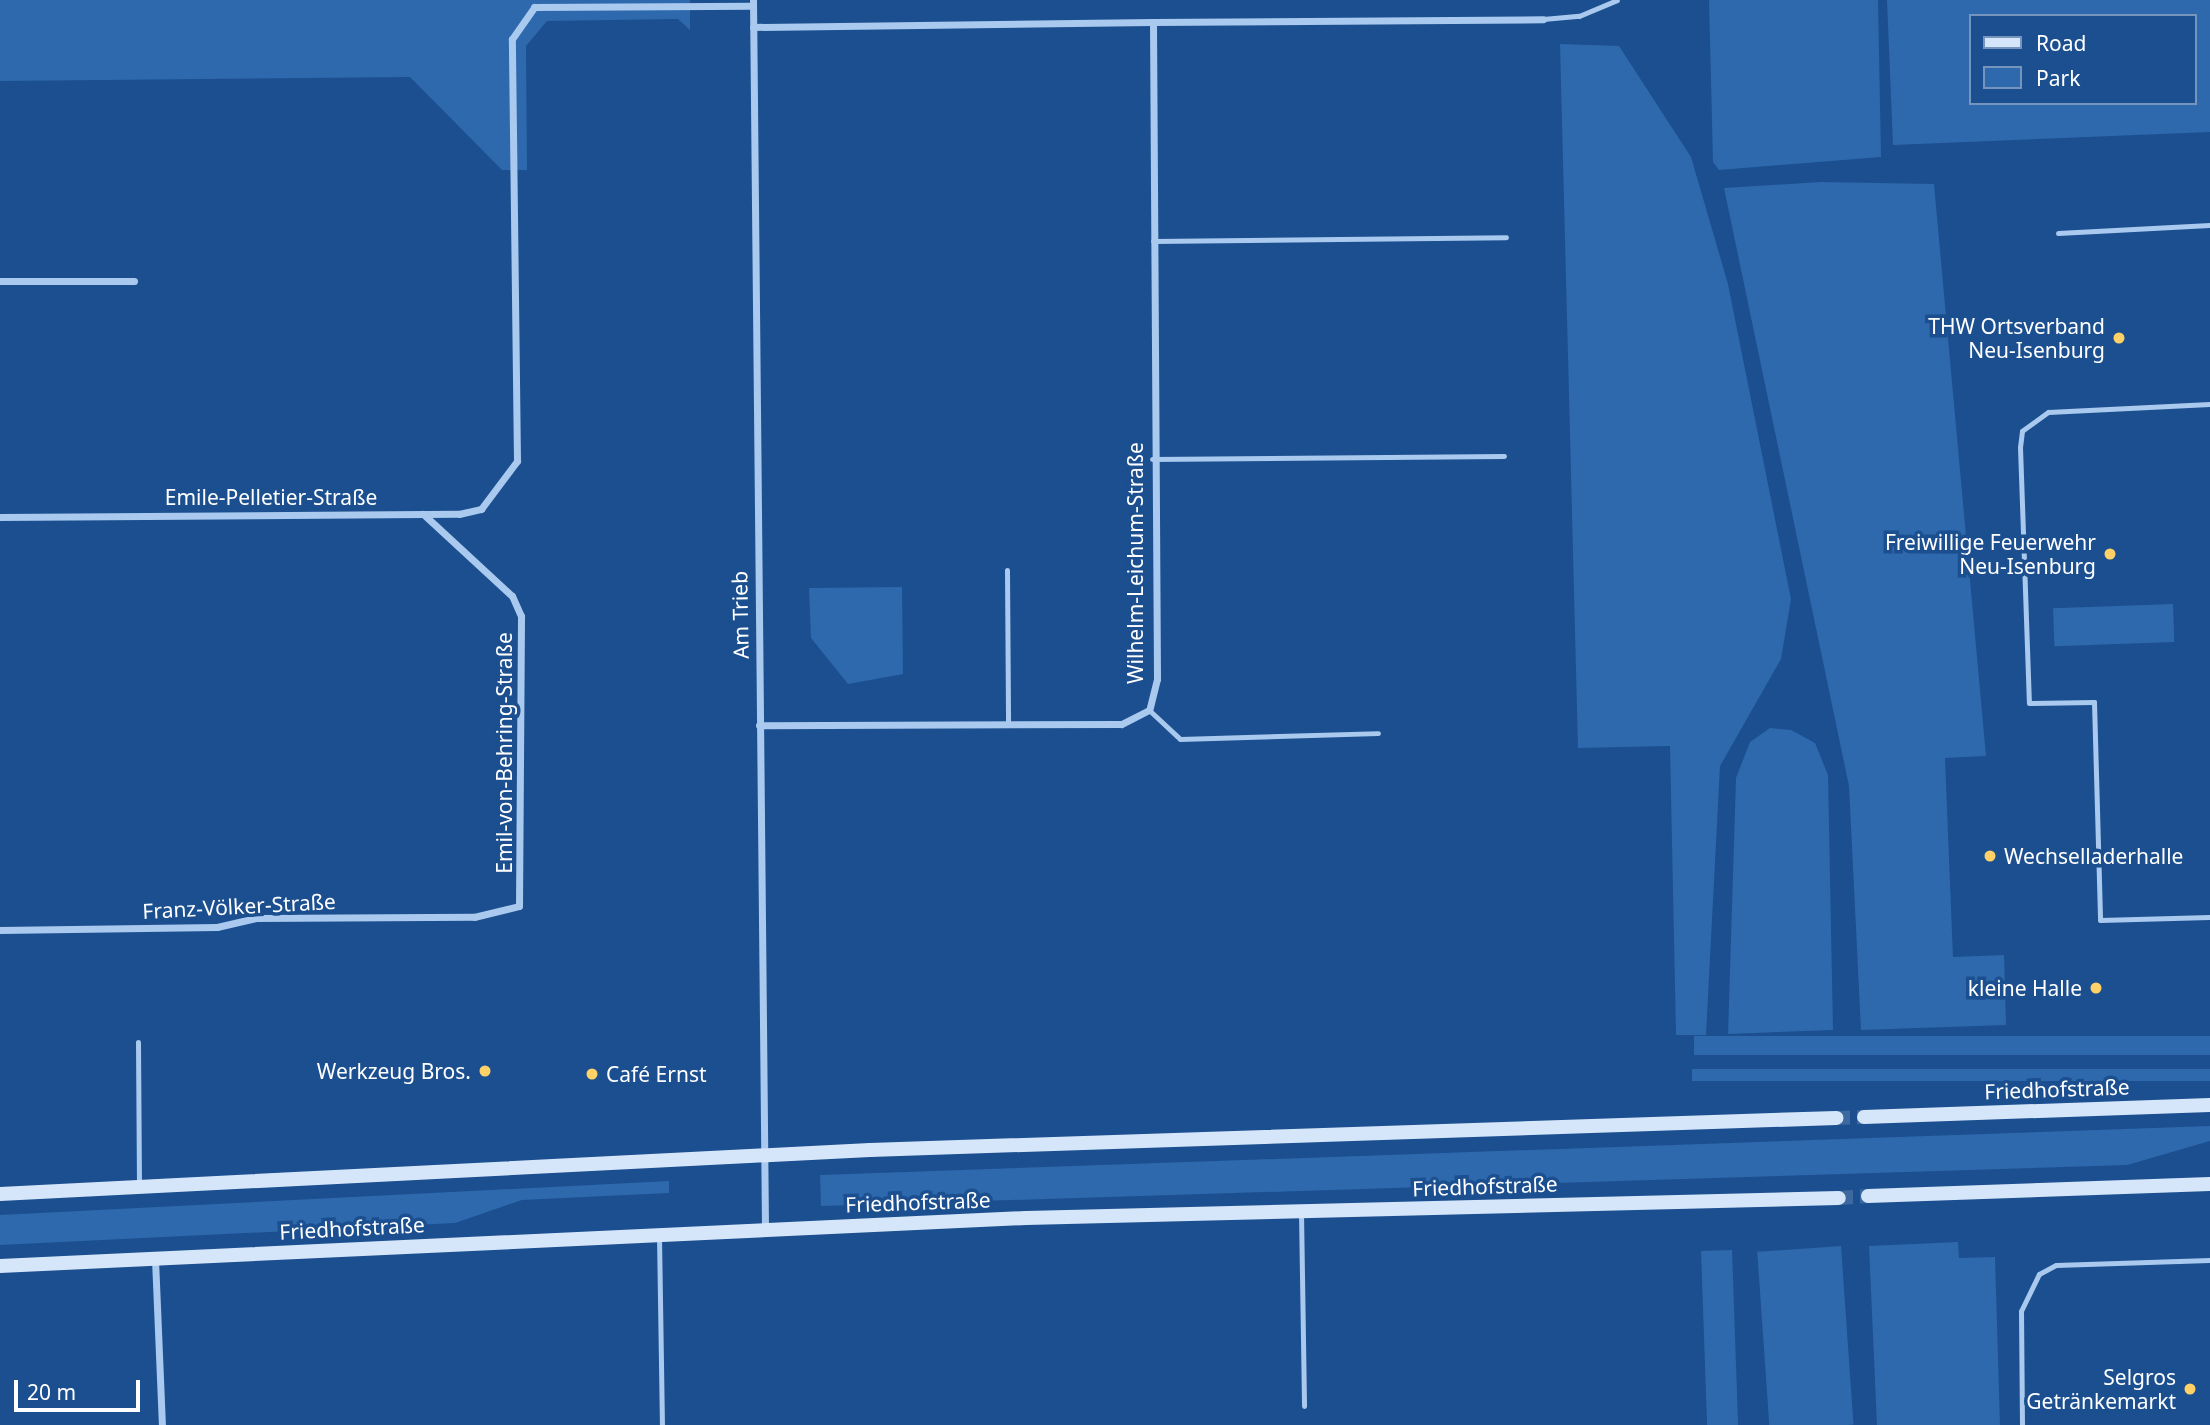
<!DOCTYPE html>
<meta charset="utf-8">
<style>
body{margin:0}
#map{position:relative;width:2210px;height:1425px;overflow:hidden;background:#1b4f8f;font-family:"Noto Sans",sans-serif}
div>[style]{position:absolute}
.green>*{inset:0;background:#2e69ad;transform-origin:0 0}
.secondary-tunnel>*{height:14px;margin-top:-7px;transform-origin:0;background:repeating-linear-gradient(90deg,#3d69a0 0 14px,transparent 0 21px)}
.lane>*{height:5px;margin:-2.5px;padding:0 2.5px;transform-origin:2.5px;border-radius:2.5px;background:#a9c9ee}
.street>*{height:7px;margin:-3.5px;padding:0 3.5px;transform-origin:3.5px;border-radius:3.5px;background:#a9c9ee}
.secondary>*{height:14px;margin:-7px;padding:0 7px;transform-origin:7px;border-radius:7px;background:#d6e6fa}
.dots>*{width:19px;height:19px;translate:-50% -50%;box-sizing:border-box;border:4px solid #1b4f8f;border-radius:50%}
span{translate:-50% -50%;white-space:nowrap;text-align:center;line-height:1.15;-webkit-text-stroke:7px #1b4f8f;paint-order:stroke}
.poi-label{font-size:21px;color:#fff}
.right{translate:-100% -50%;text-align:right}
.left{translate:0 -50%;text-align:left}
.street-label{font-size:21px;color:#fff}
.legend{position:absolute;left:1969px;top:14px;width:228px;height:91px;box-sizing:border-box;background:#1b4f8f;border:2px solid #7695bc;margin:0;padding:9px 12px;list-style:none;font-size:21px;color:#fff}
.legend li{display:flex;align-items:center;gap:14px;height:35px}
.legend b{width:35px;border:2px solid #7695bc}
.scale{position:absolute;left:14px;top:1380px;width:126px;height:32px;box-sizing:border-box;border:4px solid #fff;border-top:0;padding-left:9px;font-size:21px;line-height:24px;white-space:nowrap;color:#fff;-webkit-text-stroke:5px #1b4f8f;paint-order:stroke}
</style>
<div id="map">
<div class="green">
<div style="clip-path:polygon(0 0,690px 0,690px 30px,678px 19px,547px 21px,526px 46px,527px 170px,502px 170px,410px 77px,0 81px)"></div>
<div style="clip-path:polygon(1709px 0,1878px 0,1881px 157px,1719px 170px,1713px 162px)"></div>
<div style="clip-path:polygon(evenodd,1887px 0,2210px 0,2210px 132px,1893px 145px,1887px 0,1970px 16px,2194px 16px,2194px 103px,1970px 103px,1970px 16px)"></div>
<div style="clip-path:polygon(1560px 44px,1619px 46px,1691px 157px,1728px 284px,1791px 599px,1781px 659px,1720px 766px,1706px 1035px,1676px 1035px,1670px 746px,1578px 748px)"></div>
<div style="clip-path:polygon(1821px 182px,1934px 184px,1986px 756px,1945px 758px,1953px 957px,2004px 955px,2006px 1025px,1861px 1030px,1849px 786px,1724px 188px)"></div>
<div style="clip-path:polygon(902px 587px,903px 674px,848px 684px,811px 638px,809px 588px)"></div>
<div style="left:2173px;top:604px;width:38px;height:120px;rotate:88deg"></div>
<div style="clip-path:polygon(1770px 728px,1791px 730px,1815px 743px,1828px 775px,1833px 1030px,1728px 1034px,1736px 778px,1750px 742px)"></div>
<div style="left:2210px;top:1036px;width:19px;height:516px;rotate:90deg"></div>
<div style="left:2210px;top:1069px;width:12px;height:518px;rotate:90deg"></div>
<div style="clip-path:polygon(2210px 1126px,2210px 1141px,2127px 1165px,821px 1206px,820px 1175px)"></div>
<div style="clip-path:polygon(669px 1181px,669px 1193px,522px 1200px,455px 1223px,0 1245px,0 1215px)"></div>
<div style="clip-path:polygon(1958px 1242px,1959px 1258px,1995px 1257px,2000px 1425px,1877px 1425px,1869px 1246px)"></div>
<div style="left:1841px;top:1246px;width:179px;height:84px;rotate:86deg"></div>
<div style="left:1732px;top:1250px;width:175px;height:31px;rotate:88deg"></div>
</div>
<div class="secondary-tunnel">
<div style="left:1836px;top:1118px;width:28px;rotate:-2deg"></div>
<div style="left:1839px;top:1198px;width:29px;rotate:-4deg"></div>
</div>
<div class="lane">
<div style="left:1543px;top:19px;width:36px;rotate:-5deg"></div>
<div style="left:1579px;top:16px;width:41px;rotate:-22.8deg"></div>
<div style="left:2058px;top:233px;width:152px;rotate:-3deg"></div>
<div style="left:1153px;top:241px;width:353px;rotate:-0.6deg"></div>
<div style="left:2210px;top:404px;width:162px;rotate:177.2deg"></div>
<div style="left:2048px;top:412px;width:32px;rotate:144deg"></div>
<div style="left:2022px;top:431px;width:16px;rotate:97deg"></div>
<div style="left:2020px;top:447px;width:256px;rotate:88deg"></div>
<div style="left:2029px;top:703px;width:65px;rotate:-0.9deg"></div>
<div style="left:2094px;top:702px;width:218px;rotate:88.4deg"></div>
<div style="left:2100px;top:920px;width:110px;rotate:-1.6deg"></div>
<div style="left:1152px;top:459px;width:352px;rotate:-0.5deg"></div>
<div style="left:1007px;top:570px;width:154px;rotate:89.6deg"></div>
<div style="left:1149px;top:710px;width:42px;rotate:43.1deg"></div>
<div style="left:1180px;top:739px;width:198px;rotate:-1.7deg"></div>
<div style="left:138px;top:1042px;width:143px;rotate:89.6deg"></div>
<div style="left:1301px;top:1212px;width:194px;rotate:89.1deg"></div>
<div style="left:659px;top:1236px;width:189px;rotate:89.1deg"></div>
<div style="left:2022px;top:1425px;width:114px;rotate:-90.5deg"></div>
<div style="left:2021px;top:1311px;width:41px;rotate:-64.1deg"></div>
<div style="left:2039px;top:1274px;width:19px;rotate:-28deg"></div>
<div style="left:2056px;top:1265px;width:154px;rotate:-1.9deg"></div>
</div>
<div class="street">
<div style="left:753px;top:0;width:1230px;rotate:89.44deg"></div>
<div style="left:1153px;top:22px;width:390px;rotate:-0.4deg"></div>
<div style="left:753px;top:27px;width:400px;rotate:-0.7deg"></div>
<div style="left:1153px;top:22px;width:657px;rotate:89.65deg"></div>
<div style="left:1157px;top:679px;width:32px;rotate:104deg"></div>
<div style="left:1149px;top:710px;width:31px;rotate:153deg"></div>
<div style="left:1121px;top:724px;width:362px;rotate:179.8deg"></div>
<div style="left:0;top:281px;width:134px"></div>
<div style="left:0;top:517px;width:459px;rotate:-0.4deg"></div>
<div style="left:459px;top:514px;width:23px;rotate:-13deg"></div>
<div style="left:481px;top:509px;width:60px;rotate:-53.1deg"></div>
<div style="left:517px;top:461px;width:422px;rotate:-90.7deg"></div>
<div style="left:512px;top:39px;width:39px;rotate:-55deg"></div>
<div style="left:534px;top:7px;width:219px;rotate:-0.3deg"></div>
<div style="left:0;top:930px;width:217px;rotate:-0.8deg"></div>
<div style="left:217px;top:927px;width:39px;rotate:-13deg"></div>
<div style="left:255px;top:918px;width:219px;rotate:-0.3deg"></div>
<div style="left:474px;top:917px;width:46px;rotate:-13.7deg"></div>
<div style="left:519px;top:906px;width:290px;rotate:-89.6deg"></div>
<div style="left:521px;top:616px;width:22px;rotate:-114deg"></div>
<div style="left:512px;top:596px;width:121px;rotate:-137.3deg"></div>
<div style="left:155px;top:1259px;width:166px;rotate:87.6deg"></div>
</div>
<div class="secondary">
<div style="left:1864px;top:1117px;width:346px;rotate:-2deg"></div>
<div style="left:0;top:1194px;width:871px;rotate:-2.9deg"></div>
<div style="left:870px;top:1150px;width:967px;rotate:-1.9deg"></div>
<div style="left:1868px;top:1196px;width:342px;rotate:-2deg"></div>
<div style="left:0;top:1266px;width:1027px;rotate:-2.68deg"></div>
<div style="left:1026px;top:1218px;width:813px;rotate:-1.41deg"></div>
</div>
<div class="dots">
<div style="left:2119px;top:338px;background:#ffd166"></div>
<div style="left:2110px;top:554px;background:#ffd166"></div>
<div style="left:1990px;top:856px;background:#ffd166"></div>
<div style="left:2096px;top:988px;background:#ffd166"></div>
<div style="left:485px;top:1071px;background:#ffd166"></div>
<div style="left:592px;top:1074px;background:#ffd166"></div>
<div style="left:2190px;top:1389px;background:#ffd166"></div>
</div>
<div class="poi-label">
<span class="right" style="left:2105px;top:338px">THW Ortsverband<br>Neu-Isenburg</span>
<span class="right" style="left:2096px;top:554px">Freiwillige Feuerwehr<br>Neu-Isenburg</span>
<span class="left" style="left:2004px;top:856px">Wechselladerhalle</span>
<span class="right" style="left:2082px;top:988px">kleine Halle</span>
<span class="right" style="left:471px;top:1071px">Werkzeug Bros.</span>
<span class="left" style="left:606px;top:1074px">Café Ernst</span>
<span class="right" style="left:2176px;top:1389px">Selgros<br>Getränkemarkt</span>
</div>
<div class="street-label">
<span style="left:271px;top:497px">Emile-Pelletier-Straße</span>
<span style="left:1135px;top:563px;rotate:-90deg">Wilhelm-Leichum-Straße</span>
<span style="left:740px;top:615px;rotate:-91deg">Am Trieb</span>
<span style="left:504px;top:753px;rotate:-90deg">Emil-von-Behring-Straße</span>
<span style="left:239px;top:906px;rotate:-3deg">Franz-Völker-Straße</span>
<span style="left:2057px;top:1089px;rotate:-2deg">Friedhofstraße</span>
<span style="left:1485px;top:1186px;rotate:-2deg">Friedhofstraße</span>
<span style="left:918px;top:1202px;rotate:-2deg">Friedhofstraße</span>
<span style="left:352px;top:1228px;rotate:-3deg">Friedhofstraße</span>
</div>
<ul class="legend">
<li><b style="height:9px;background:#d6e6fa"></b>Road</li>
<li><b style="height:19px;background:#2e69ad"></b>Park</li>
</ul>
<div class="scale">20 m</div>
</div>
